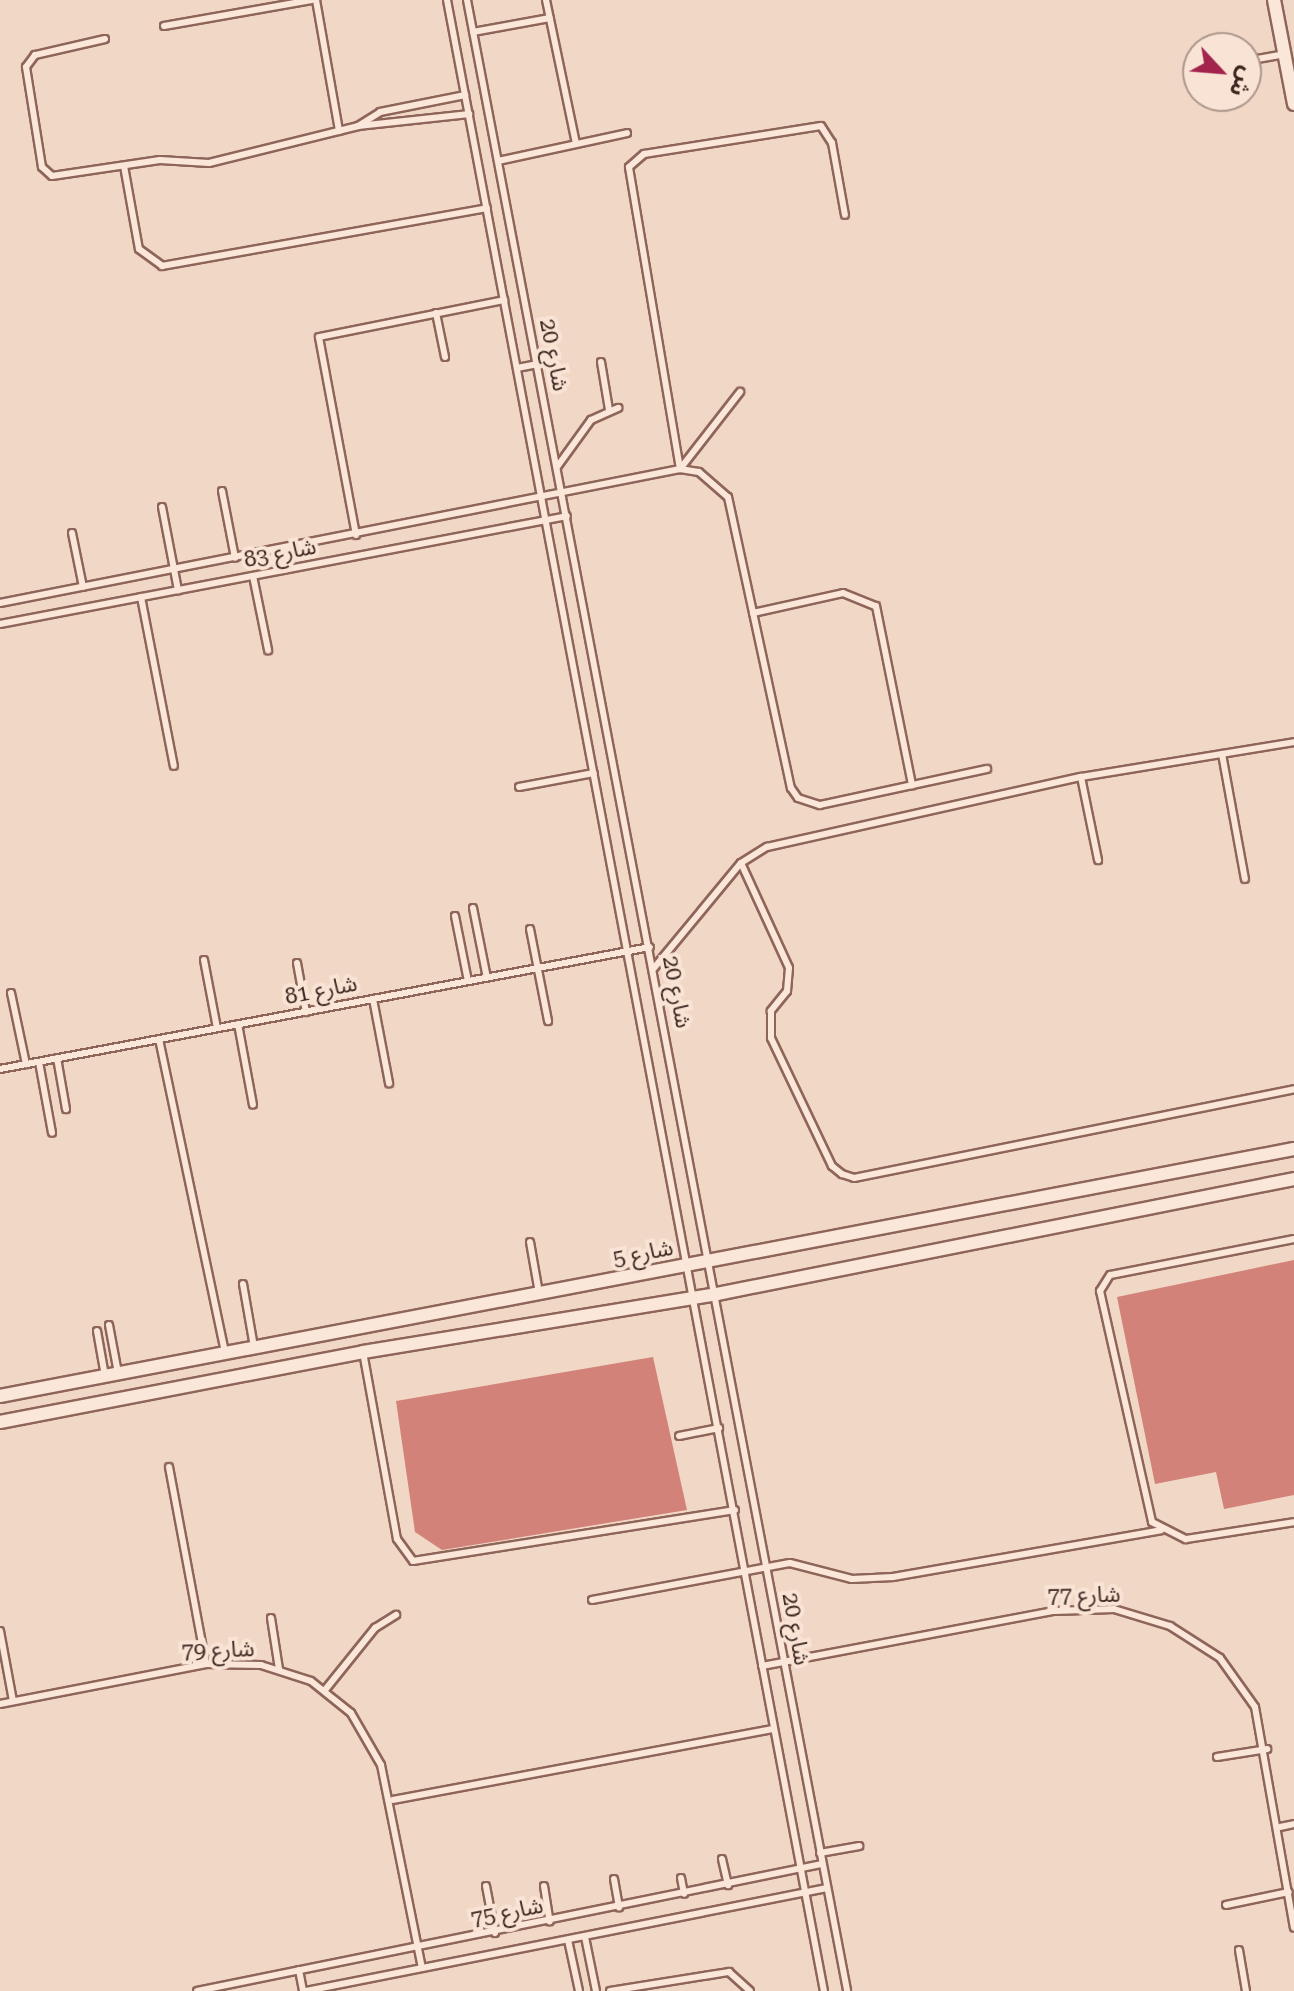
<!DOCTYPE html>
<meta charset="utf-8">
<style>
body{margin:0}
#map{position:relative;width:1294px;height:1991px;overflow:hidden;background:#f1d7c5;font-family:"Roboto Serif","Noto Sans Arabic",serif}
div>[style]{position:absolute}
.building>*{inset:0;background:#d28278}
.roads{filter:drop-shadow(2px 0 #8e6559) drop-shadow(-2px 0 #8e6559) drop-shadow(0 2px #8e6559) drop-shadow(0 -2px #8e6559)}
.lane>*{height:6px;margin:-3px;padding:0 3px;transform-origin:3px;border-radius:3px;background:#fbe7d9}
.street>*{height:12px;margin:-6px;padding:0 6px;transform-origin:6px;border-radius:6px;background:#fbe7d9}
span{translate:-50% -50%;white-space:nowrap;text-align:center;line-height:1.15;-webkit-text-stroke:8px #f8e3d5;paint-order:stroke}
.street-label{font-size:22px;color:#3d241e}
.north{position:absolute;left:1182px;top:32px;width:80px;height:80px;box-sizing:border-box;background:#f8e3d5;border:2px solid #ad978c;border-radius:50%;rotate:116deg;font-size:22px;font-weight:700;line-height:32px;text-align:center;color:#3d241e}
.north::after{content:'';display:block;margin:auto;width:28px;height:36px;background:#a2244c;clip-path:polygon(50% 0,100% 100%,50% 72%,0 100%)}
</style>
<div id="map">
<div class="building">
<div style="clip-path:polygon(1294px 1260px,1294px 1495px,1224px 1509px,1216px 1472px,1155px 1484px,1117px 1297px)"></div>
<div style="clip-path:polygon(653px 1357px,687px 1510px,442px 1550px,415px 1532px,396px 1401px)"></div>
</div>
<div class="roads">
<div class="lane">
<div style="left:316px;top:0;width:133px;rotate:80deg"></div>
<div style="left:447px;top:0;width:2026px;rotate:79.28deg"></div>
<div style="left:467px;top:0;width:2027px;rotate:79.19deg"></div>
<div style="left:546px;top:0;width:147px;rotate:78.2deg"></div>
<div style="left:164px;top:26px;width:150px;rotate:-10deg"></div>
<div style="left:473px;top:32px;width:78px;rotate:-10.3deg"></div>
<div style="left:105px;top:39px;width:72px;rotate:167.1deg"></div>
<div style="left:35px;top:55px;width:15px;rotate:127deg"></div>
<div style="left:26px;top:67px;width:101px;rotate:80.9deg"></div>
<div style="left:42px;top:167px;width:13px;rotate:42deg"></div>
<div style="left:52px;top:176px;width:109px;rotate:-8.4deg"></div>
<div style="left:160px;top:160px;width:49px;rotate:3.5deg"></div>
<div style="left:209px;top:163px;width:154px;rotate:-13.9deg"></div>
<div style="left:358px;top:126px;width:112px;rotate:-6.2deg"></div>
<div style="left:1246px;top:61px;width:40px;rotate:-10deg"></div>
<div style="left:358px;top:126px;width:26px;rotate:-32deg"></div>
<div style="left:380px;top:112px;width:87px;rotate:-11.3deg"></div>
<div style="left:498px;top:161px;width:132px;rotate:-12.2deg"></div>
<div style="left:124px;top:166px;width:84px;rotate:79.8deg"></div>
<div style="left:139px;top:249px;width:29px;rotate:36deg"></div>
<div style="left:162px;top:266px;width:330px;rotate:-10.1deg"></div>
<div style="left:436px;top:313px;width:45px;rotate:78.4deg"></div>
<div style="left:601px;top:362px;width:49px;rotate:80.5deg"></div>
<div style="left:517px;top:368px;width:20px;rotate:-11deg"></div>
<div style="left:557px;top:467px;width:58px;rotate:-54.1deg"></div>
<div style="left:591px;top:420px;width:30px;rotate:-24deg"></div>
<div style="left:680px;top:469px;width:306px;rotate:-99.6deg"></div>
<div style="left:629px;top:167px;width:20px;rotate:-41deg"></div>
<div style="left:644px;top:154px;width:179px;rotate:-9deg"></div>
<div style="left:821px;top:126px;width:20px;rotate:57deg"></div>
<div style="left:832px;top:143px;width:73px;rotate:79.8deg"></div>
<div style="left:680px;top:469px;width:98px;rotate:-52.1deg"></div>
<div style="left:222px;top:491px;width:68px;rotate:79deg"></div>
<div style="left:162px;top:507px;width:85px;rotate:79.1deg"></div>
<div style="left:72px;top:533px;width:55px;rotate:78.5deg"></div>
<div style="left:356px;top:535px;width:201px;rotate:-100.6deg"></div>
<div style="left:319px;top:337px;width:189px;rotate:-11.3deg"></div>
<div style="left:253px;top:576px;width:76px;rotate:78.5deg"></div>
<div style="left:141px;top:597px;width:172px;rotate:79deg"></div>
<div style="left:0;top:603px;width:693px;rotate:-11.15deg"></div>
<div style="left:680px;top:469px;width:19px;rotate:9deg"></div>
<div style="left:699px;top:472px;width:38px;rotate:41deg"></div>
<div style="left:728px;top:497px;width:298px;rotate:77.8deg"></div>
<div style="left:791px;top:788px;width:12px;rotate:55deg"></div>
<div style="left:798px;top:798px;width:23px;rotate:18deg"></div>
<div style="left:820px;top:805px;width:171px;rotate:-12.2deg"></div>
<div style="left:753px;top:613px;width:92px;rotate:-12.5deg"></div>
<div style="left:843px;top:593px;width:35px;rotate:22deg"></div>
<div style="left:876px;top:606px;width:183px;rotate:78.6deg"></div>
<div style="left:0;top:624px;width:577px;rotate:-10.78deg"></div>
<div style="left:1222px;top:754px;width:127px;rotate:79.6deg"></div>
<div style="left:1081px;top:777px;width:85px;rotate:78.4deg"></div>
<div style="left:519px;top:787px;width:76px;rotate:-10.6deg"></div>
<div style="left:741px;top:863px;width:115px;rotate:65.4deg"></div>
<div style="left:789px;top:968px;width:23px;rotate:95deg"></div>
<div style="left:787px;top:991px;width:26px;rotate:129deg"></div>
<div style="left:771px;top:1011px;width:27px;rotate:90deg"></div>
<div style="left:771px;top:1038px;width:142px;rotate:64.5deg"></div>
<div style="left:832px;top:1166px;width:13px;rotate:39deg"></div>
<div style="left:842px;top:1174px;width:13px;rotate:18deg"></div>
<div style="left:854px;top:1178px;width:449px;rotate:-11.4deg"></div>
<div style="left:473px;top:908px;width:71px;rotate:78.7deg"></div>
<div style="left:455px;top:916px;width:66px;rotate:78.7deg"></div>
<div style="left:530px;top:929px;width:94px;rotate:78.9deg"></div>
<div style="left:204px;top:960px;width:69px;rotate:79.2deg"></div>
<div style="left:297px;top:963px;width:50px;rotate:79.6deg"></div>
<div style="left:654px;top:968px;width:136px;rotate:-50.4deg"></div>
<div style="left:741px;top:863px;width:31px;rotate:-32deg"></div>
<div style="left:767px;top:847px;width:322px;rotate:-12.6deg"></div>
<div style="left:1081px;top:777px;width:216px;rotate:-9.3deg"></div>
<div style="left:11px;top:993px;width:73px;rotate:78.1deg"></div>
<div style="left:373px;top:999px;width:86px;rotate:79.2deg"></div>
<div style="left:238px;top:1024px;width:82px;rotate:79.5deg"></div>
<div style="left:159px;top:1039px;width:321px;rotate:78.1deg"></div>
<div style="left:57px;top:1058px;width:52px;rotate:80deg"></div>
<div style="left:39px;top:1062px;width:72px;rotate:79.6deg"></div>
<div style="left:0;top:1069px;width:661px;rotate:-10.63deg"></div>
<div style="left:1294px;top:1239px;width:187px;rotate:168.9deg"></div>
<div style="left:1110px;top:1275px;width:19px;rotate:122deg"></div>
<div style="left:1100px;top:1291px;width:237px;rotate:77.3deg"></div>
<div style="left:1152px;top:1522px;width:38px;rotate:27deg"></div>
<div style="left:1186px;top:1539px;width:109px;rotate:-8.9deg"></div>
<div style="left:530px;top:1242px;width:52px;rotate:80deg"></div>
<div style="left:243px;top:1284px;width:64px;rotate:80.1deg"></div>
<div style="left:109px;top:1325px;width:49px;rotate:79.4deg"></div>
<div style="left:97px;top:1331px;width:46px;rotate:79.9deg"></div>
<div style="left:363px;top:1352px;width:190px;rotate:79.7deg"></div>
<div style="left:397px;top:1539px;width:27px;rotate:54deg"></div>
<div style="left:413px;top:1561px;width:326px;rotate:-9deg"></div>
<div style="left:679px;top:1436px;width:41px;rotate:-11.3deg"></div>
<div style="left:169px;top:1467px;width:200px;rotate:79.4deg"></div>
<div style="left:592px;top:1600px;width:201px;rotate:-10.6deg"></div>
<div style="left:790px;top:1563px;width:64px;rotate:14.5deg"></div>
<div style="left:852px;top:1579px;width:41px;rotate:-2.8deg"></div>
<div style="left:893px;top:1577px;width:272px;rotate:-9.9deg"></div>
<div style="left:271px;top:1618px;width:52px;rotate:81.1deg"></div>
<div style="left:0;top:1631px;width:71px;rotate:79.5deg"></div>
<div style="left:762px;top:1666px;width:297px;rotate:-10.7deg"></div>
<div style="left:1054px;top:1611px;width:60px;rotate:-1.9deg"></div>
<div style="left:1114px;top:1609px;width:59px;rotate:16.9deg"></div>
<div style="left:1170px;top:1626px;width:59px;rotate:32.6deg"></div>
<div style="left:1220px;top:1658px;width:60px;rotate:54.5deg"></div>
<div style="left:1255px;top:1707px;width:224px;rotate:80deg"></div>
<div style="left:325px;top:1690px;width:80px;rotate:-51.1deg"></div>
<div style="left:375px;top:1628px;width:25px;rotate:-32deg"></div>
<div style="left:0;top:1704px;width:210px;rotate:-11deg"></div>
<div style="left:206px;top:1664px;width:55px;rotate:1deg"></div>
<div style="left:261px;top:1665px;width:52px;rotate:17.7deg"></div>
<div style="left:311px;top:1681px;width:51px;rotate:38.7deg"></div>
<div style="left:351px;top:1713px;width:60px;rotate:60deg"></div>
<div style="left:381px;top:1765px;width:207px;rotate:78.6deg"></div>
<div style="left:1217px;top:1757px;width:51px;rotate:-9.1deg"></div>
<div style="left:393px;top:1800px;width:386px;rotate:-10.6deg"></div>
<div style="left:1280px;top:1827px;width:14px;rotate:-12deg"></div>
<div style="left:820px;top:1853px;width:40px;rotate:-10deg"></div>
<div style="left:722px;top:1859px;width:27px;rotate:77deg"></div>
<div style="left:681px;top:1878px;width:16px;rotate:79deg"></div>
<div style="left:614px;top:1879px;width:29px;rotate:80deg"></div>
<div style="left:486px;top:1886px;width:48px;rotate:79.2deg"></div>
<div style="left:544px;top:1886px;width:36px;rotate:81deg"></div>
<div style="left:1226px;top:1905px;width:64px;rotate:-11.7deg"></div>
<div style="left:585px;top:1937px;width:55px;rotate:78.5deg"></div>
<div style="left:568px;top:1940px;width:52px;rotate:77.8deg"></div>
<div style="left:1239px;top:1950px;width:42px;rotate:80.3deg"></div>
<div style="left:299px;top:1970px;width:21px;rotate:79deg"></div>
<div style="left:197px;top:1991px;width:638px;rotate:-11.49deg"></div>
<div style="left:306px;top:1991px;width:531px;rotate:-11.18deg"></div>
<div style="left:610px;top:1991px;width:121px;rotate:-9.1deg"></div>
<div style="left:729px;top:1972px;width:28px;rotate:42deg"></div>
</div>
<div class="street">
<div style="left:1274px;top:0;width:106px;rotate:79.1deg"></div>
<div style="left:0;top:1396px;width:1317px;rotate:-10.81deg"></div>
<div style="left:0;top:1422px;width:370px;rotate:-10.9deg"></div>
<div style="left:363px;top:1352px;width:359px;rotate:-9.3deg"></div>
<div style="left:717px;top:1294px;width:588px;rotate:-11.27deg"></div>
</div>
</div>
<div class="street-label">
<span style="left:554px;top:355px;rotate:79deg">شارع 20</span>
<span style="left:280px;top:553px;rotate:-11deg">شارع 83</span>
<span style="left:321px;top:990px;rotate:-11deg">شارع 81</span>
<span style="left:677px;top:992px;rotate:79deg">شارع 20</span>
<span style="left:643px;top:1253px;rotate:-11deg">شارع 5</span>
<span style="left:1084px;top:1595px;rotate:-1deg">شارع 77</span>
<span style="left:796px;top:1629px;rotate:80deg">شارع 20</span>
<span style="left:218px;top:1650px;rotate:-2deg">شارع 79</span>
<span style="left:507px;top:1912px;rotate:-11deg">شارع 75</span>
</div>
<div class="north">ش</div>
</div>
